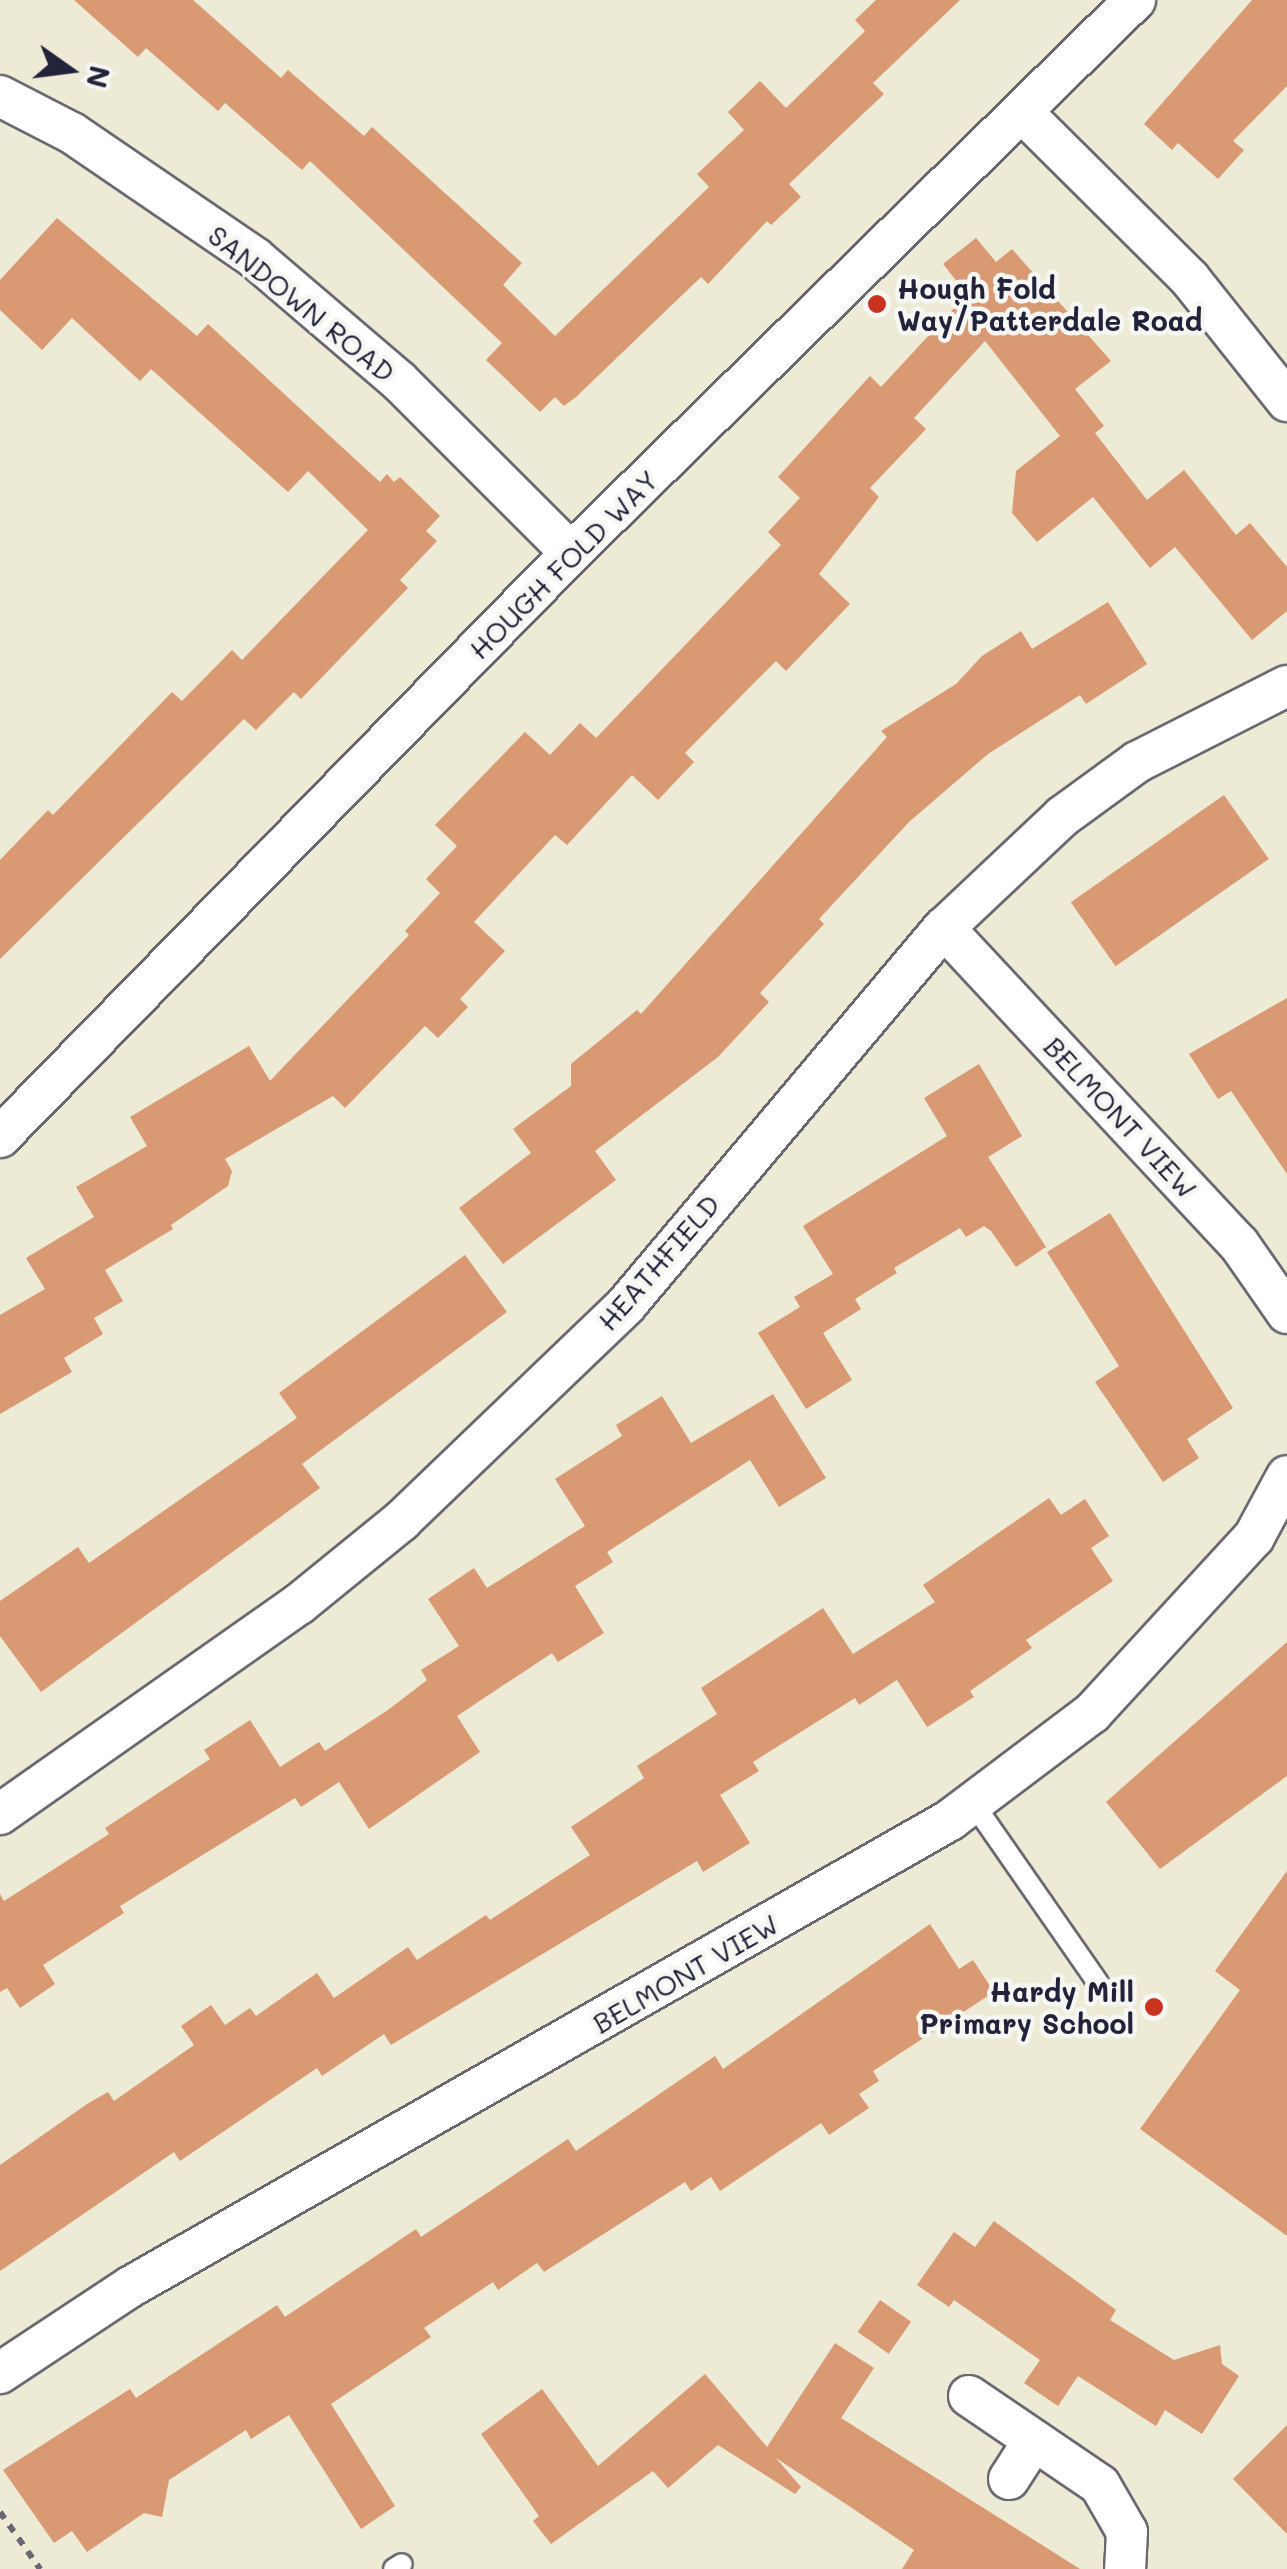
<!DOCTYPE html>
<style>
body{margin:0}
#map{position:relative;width:1287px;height:2569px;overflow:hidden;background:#edead6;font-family:Mali,sans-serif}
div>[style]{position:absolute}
.building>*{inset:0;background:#d89973;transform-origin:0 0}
.path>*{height:6px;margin-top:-3px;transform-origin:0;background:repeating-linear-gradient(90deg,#696871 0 8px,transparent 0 16px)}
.roads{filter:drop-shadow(2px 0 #696871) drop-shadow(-2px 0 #696871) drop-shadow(0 2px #696871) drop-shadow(0 -2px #696871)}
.service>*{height:20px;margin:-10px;padding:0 10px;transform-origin:10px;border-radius:10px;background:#fff}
.minor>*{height:40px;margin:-20px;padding:0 20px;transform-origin:20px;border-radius:20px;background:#fff}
.dots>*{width:28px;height:28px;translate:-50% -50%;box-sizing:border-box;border:5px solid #f6f6f2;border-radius:50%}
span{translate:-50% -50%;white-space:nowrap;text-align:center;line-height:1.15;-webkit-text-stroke:9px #f6f6f2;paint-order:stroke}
.poi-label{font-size:28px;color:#22223b;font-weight:700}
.left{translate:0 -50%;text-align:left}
.right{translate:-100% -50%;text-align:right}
.street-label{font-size:28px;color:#22223b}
.north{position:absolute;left:20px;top:20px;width:100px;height:100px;-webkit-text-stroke:8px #f6f6f2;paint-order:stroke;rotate:104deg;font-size:28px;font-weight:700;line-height:40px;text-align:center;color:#22223b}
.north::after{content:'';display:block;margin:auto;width:35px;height:45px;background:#22223b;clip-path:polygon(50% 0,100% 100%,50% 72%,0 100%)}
</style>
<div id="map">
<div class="building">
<div style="clip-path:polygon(74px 0,193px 0,281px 78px,288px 70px,364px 136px,372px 127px,522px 263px,503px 285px,555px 336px,709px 187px,697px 174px,744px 130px,728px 112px,760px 81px,786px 108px,865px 31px,855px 20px,876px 0,960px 0,873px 83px,884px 94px,789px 184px,801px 197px,771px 225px,767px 221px,708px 284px,701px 277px,576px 397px,564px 406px,555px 397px,540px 412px,486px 360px,502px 343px,310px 161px,302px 170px,225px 103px,218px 111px,146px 48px,138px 57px)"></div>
<div style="clip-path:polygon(1252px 0,1287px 0,1287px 86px,1233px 141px,1244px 150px,1218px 179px,1178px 143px,1172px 150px,1144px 124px)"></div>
<div style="clip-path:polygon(57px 218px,197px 336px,208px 324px,380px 482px,387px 474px,394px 482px,400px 477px,440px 516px,426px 531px,437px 541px,400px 580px,408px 588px,301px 699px,294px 692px,256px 730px,244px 719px,0 959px,0 860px,48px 810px,53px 815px,172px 692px,182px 701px,232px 650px,242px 660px,368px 530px,308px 471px,288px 492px,151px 369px,140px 381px,72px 318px,42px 350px,0 310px,0 280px)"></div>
<div style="clip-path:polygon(976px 238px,996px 262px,1012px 249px,1111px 361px,1075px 389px,1104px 426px,1095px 433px,1147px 500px,1184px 470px,1236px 535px,1250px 523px,1287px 567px,1287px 611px,1252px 640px,1175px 547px,1150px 568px,1093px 497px,1037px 542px,1012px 513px,1016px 471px,1060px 436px,985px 341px,914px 418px,926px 429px,870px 488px,879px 497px,819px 574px,850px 604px,786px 671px,776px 661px,745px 692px,685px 753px,694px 762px,658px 800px,632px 775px,567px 845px,555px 835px,474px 922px,505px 951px,460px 999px,468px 1007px,438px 1038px,425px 1026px,345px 1108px,333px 1096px,225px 1159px,232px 1171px,228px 1186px,171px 1225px,173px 1229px,105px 1270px,123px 1301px,94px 1318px,103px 1334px,64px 1358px,72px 1372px,0 1414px,0 1315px,45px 1289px,26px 1258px,94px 1217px,76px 1187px,147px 1146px,130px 1117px,249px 1046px,270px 1081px,409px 935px,405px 931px,440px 893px,426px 879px,457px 846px,435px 825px,525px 732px,550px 755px,580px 723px,596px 738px,781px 545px,768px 532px,800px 498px,778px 477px,870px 376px,881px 387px,967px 294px,943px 264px)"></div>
<div style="clip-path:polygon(1108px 602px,1147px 664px,1086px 704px,1080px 695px,988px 754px,909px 822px,819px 919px,824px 924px,760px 993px,769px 1002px,718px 1057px,595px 1151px,616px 1180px,503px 1264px,459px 1208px,531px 1153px,513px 1129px,571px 1086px,571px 1064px,637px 1010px,641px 1014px,887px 737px,881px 731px,956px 684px,982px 656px,1021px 631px,1032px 649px)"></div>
<div style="left:1224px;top:795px;width:78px;height:187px;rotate:55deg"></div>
<div style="clip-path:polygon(1287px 998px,1287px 1174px,1231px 1091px,1218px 1099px,1189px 1054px)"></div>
<div style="clip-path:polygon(979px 1064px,1022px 1136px,988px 1157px,1046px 1247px,1016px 1267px,991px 1231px,984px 1226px,966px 1237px,960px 1228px,894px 1268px,897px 1273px,855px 1299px,861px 1309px,823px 1333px,852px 1380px,806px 1409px,758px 1333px,800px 1307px,794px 1297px,833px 1274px,803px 1226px,947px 1136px,924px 1098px)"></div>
<div style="clip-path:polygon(1110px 1213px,1233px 1408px,1187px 1439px,1199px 1458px,1163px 1482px,1095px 1382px,1119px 1366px,1047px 1252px)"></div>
<div style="clip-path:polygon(465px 1255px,507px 1312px,302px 1464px,320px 1488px,41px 1692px,0 1636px,0 1601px,78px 1547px,89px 1563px,297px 1418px,279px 1393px)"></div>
<div style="clip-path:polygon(773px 1394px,826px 1478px,779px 1507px,750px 1460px,607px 1552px,613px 1562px,575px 1586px,604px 1633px,558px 1662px,552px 1653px,457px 1716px,480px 1752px,369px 1829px,339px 1782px,301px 1807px,295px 1798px,120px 1906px,124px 1913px,43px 1965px,55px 1984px,20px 2008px,7px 1988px,0 1992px,0 1894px,4px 1901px,109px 1834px,105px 1828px,210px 1759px,204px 1750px,250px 1720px,280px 1767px,319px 1742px,325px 1751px,388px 1710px,427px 1680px,421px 1670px,459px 1646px,428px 1599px,474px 1568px,487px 1588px,585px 1526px,555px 1479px,622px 1436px,616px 1425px,662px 1396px,691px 1443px)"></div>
<div style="clip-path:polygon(1049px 1498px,1061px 1515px,1085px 1499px,1109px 1536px,1091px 1548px,1113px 1581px,1026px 1640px,1032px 1648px,970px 1691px,974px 1697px,927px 1727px,897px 1680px,859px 1705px,855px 1698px,753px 1762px,759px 1771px,720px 1795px,750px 1843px,703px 1872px,697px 1861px,391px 2045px,384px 2034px,322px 2076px,317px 2068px,180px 2161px,174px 2152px,0 2271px,0 2165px,87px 2104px,108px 2092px,114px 2101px,194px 2045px,181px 2026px,211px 2005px,225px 2025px,250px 2008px,256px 2016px,317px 1973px,334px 1998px,408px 1947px,417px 1960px,486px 1915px,490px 1920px,590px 1855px,571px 1827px,644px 1778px,637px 1766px,717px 1714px,701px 1688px,823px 1608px,853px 1654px,935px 1602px,923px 1585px)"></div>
<div style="clip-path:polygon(1287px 1642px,1287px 1776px,1160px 1869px,1106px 1802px)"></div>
<div style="clip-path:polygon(1287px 1871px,1287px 2236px,1140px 2129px,1240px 1990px,1215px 1971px)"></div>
<div style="clip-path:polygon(930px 1924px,959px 1969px,973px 1960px,994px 1992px,873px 2071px,879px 2081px,859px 2094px,869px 2108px,829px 2135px,821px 2123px,720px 2191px,711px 2177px,691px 2191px,685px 2182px,544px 2272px,537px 2263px,498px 2290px,493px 2282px,424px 2328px,431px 2337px,331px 2404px,395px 2506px,361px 2529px,289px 2415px,251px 2439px,246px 2430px,169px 2480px,162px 2517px,144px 2513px,87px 2552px,72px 2531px,54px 2543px,3px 2470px,130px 2389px,136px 2398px,277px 2305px,285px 2317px,416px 2229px,421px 2237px,568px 2139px,576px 2151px,715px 2056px,723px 2069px)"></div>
<div style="clip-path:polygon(994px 2221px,1116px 2310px,1110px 2320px,1174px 2360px,1220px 2345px,1222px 2364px,1239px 2376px,1202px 2434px,1165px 2410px,1156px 2426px,1078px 2376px,1058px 2406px,1024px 2383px,1040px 2360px,954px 2300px,949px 2307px,917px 2285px,954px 2232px,975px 2247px)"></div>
<div style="left:880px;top:2300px;width:38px;height:39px;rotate:35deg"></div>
<div style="clip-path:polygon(835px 2343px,874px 2368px,841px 2418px,1080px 2569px,902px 2569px,914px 2550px,855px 2510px,776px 2458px,801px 2487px,795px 2494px,718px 2445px,668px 2488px,653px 2471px,551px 2544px,533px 2521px,539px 2516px,481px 2434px,542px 2389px,598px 2466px,705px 2374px,767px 2447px)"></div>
<div style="clip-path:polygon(1287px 2425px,1287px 2534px,1233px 2479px)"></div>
</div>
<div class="path">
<div style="left:0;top:2512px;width:70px;rotate:54.9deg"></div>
</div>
<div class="roads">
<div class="service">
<div style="left:973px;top:1803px;width:219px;rotate:55.2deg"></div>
<div style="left:394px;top:2569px;width:9px;rotate:-32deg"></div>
</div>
<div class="minor">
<div style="left:0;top:96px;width:81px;rotate:27.2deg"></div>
<div style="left:72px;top:133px;width:222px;rotate:34.3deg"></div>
<div style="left:255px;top:258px;width:189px;rotate:40.5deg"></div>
<div style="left:399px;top:381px;width:243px;rotate:45deg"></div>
<div style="left:1022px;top:112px;width:237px;rotate:44.8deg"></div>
<div style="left:1190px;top:279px;width:156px;rotate:51.5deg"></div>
<div style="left:944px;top:928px;width:432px;rotate:47deg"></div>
<div style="left:1239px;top:1244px;width:84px;rotate:55.2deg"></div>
<div style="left:0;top:1137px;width:817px;rotate:-45.64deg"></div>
<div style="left:571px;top:553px;width:790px;rotate:-44.44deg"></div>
<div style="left:0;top:1814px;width:365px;rotate:-35.1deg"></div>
<div style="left:299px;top:1604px;width:132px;rotate:-39.1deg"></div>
<div style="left:401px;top:1521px;width:312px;rotate:-43.8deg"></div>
<div style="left:626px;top:1305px;width:493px;rotate:-49.9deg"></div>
<div style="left:944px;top:928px;width:163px;rotate:-43.3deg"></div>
<div style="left:1063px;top:816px;width:92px;rotate:-36.1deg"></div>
<div style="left:1137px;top:762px;width:168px;rotate:-26.9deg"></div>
<div style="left:0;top:2373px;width:156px;rotate:-33.5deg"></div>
<div style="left:130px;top:2287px;width:944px;rotate:-29.66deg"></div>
<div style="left:950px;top:1820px;width:178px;rotate:-37deg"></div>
<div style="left:1092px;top:1713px;width:239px;rotate:-47.4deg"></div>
<div style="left:1254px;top:1537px;width:69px;rotate:-61.6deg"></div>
<div style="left:969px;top:2396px;width:158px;rotate:34.2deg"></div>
<div style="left:1100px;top:2485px;width:54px;rotate:60.1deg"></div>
<div style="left:1127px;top:2532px;width:37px;rotate:93deg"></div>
<div style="left:1009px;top:2479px;width:46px;rotate:-57.3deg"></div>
</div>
</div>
<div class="dots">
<div style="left:877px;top:304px;background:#c8321e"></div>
<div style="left:1154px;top:2007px;background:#c8321e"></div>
</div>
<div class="poi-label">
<span class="left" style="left:897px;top:304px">Hough Fold<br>Way/Patterdale Road</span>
<span class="right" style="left:1134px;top:2007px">Hardy Mill<br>Primary School</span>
</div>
<div class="street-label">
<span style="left:302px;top:303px;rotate:39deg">SANDOWN ROAD</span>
<span style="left:563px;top:564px;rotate:-45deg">HOUGH FOLD WAY</span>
<span style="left:1121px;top:1117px;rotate:47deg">BELMONT VIEW</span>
<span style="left:658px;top:1262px;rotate:-49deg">HEATHFIELD</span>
<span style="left:685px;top:1973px;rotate:-30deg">BELMONT VIEW</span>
</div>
<div class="north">N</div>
</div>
